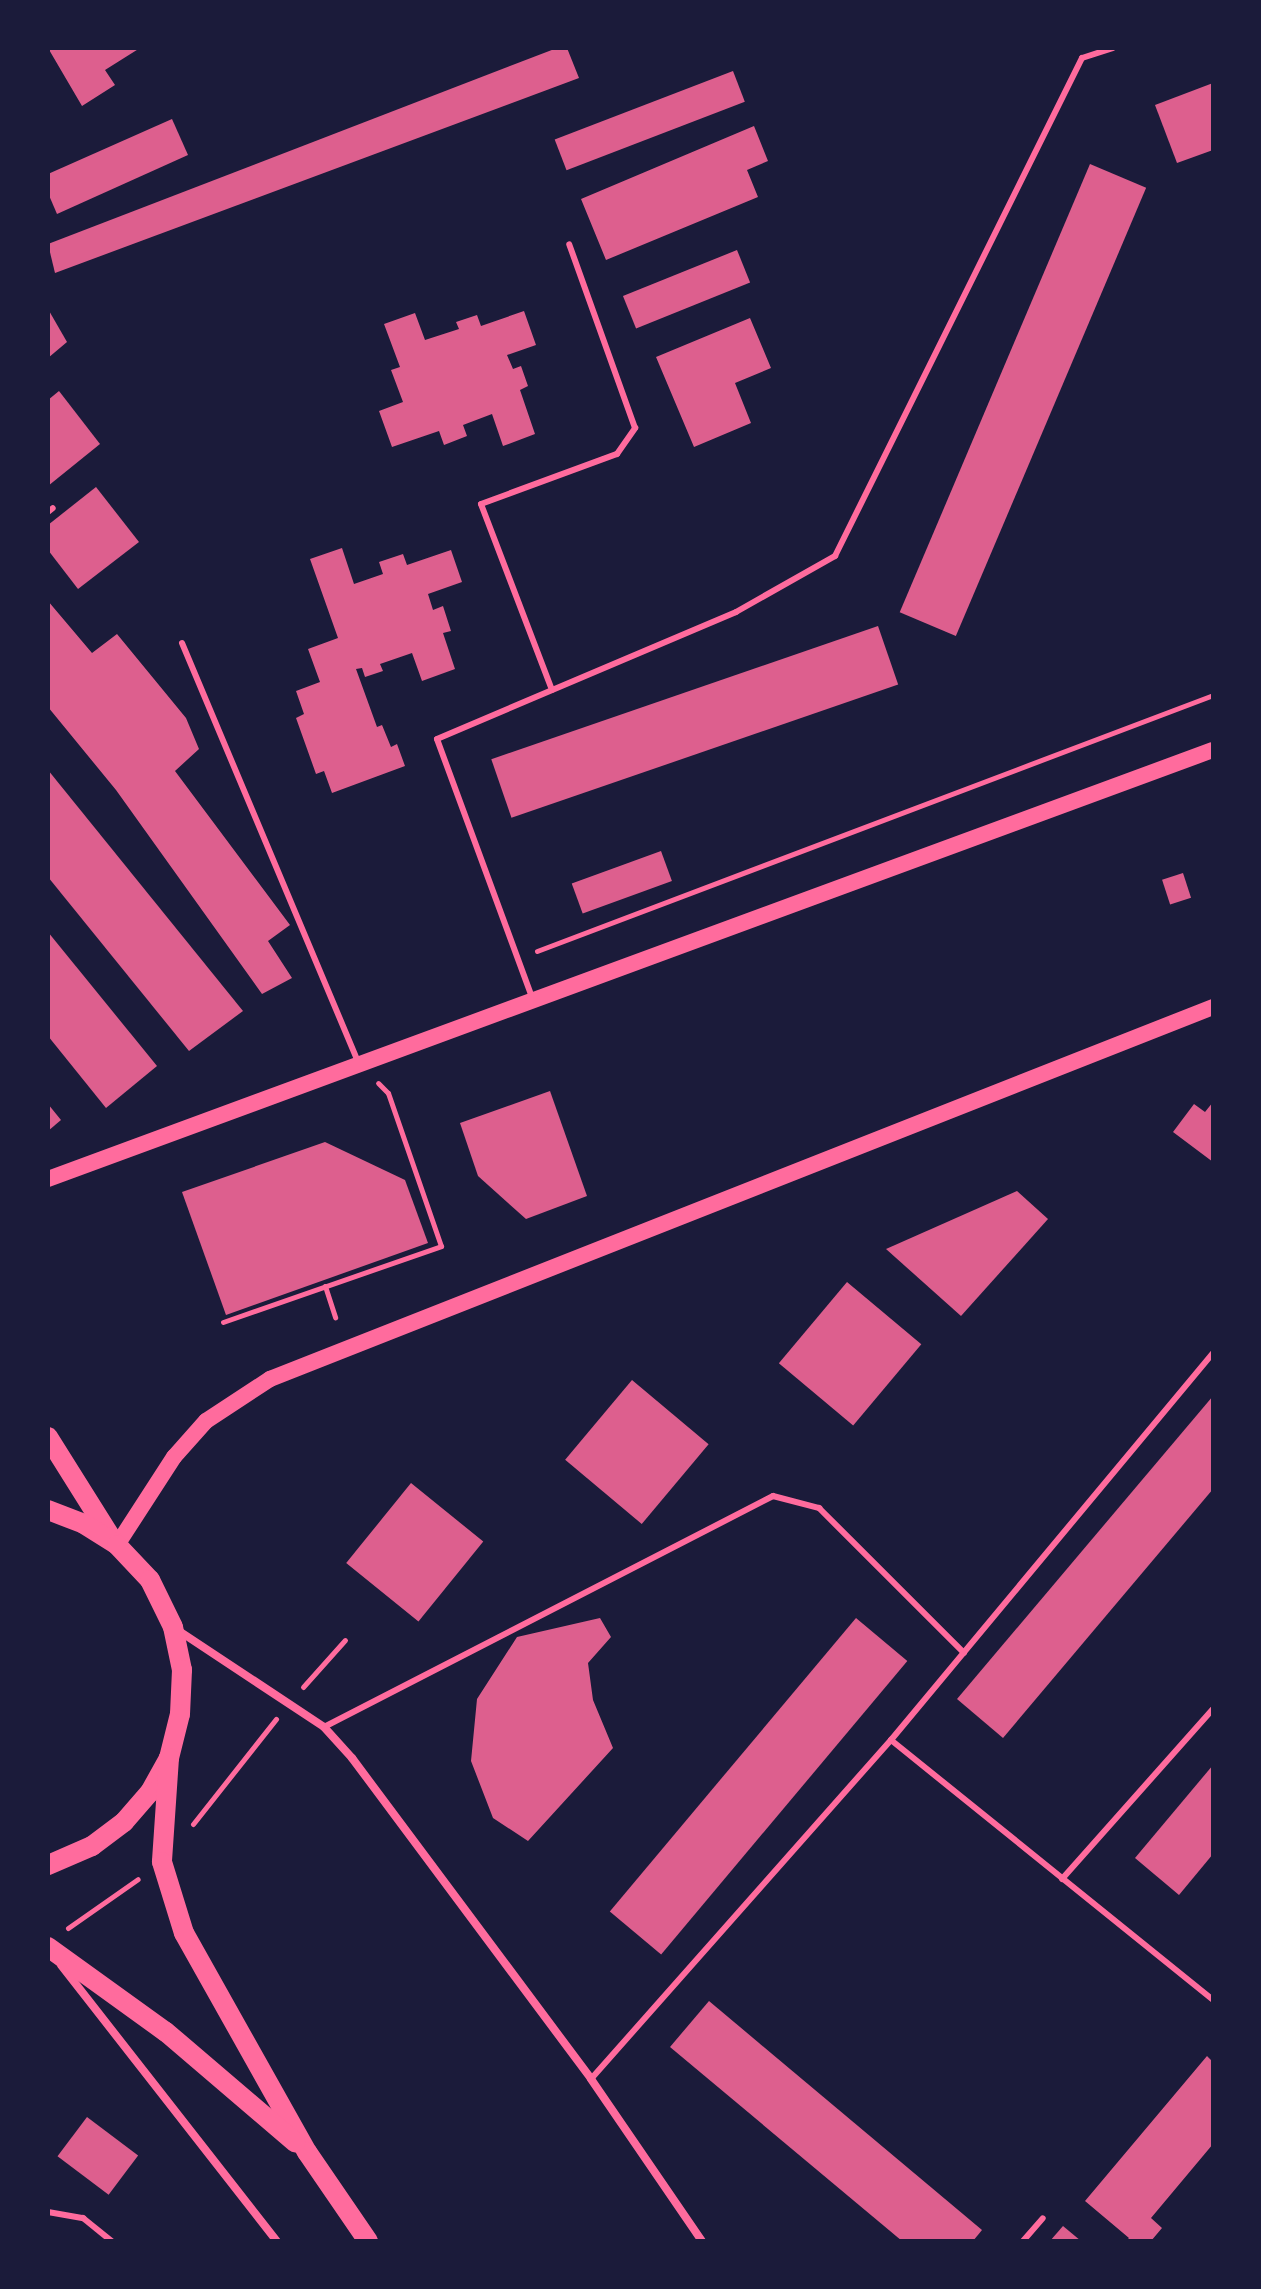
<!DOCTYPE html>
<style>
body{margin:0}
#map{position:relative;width:1261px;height:2289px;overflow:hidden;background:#1b1b3a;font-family:Mulish,sans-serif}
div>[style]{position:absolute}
.building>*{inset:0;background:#dd5f8e;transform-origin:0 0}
.path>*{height:5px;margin:-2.5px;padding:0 2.5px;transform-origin:2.5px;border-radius:2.5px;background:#ff6b9d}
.service>*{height:6px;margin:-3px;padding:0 3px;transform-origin:3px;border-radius:3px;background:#ff6b9d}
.minor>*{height:8px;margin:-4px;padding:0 4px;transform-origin:4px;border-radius:4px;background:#ff6b9d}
.secondary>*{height:16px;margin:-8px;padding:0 8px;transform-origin:8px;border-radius:8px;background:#ff6b9d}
.primary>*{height:20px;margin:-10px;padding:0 10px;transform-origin:10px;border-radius:10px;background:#ff6b9d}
span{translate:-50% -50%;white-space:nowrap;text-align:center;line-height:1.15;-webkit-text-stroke:7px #1b1b3a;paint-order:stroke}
.frame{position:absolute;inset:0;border:50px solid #1b1b3a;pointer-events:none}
</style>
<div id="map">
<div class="building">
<div style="clip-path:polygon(48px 48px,140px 48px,105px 70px,115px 85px,82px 106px)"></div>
<div style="clip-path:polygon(557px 48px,567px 48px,579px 78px,55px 273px,48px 244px)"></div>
<div style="left:733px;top:71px;width:33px;height:191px;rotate:69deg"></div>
<div style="clip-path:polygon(1213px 83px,1213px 150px,1177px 163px,1155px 105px)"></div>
<div style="clip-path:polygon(172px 119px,188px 155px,57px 214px,48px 193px,48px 174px)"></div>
<div style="clip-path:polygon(754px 126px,768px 161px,747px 170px,758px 197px,606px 260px,581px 199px)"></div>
<div style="left:1090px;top:164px;width:61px;height:487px;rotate:23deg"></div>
<div style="left:737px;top:250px;width:35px;height:123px;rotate:68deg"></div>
<div style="clip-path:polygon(48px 309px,67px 342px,48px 358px)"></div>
<div style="clip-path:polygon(524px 311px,536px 345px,507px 355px,513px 369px,521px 366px,528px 386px,520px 390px,535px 434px,503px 446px,492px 414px,463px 425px,467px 436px,444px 445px,439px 431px,392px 447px,379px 411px,403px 402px,391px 370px,400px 367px,384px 324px,415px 313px,425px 340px,459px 329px,456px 322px,477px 315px,481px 326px)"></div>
<div style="clip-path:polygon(750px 318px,771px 368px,735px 383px,751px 423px,694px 447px,656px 357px)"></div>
<div style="clip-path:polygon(59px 391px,100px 444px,48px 486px,48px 400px)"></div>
<div style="clip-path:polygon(96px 487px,139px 542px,78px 589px,48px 550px,48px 525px)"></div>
<div style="clip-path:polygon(342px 548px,354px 584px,383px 574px,379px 562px,403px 554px,407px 565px,451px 550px,462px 582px,428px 594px,433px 610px,443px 606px,451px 631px,443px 633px,455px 669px,422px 681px,412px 653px,380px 664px,383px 671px,365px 677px,362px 668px,356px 669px,377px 727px,382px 725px,391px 747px,397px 744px,405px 766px,332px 793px,324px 771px,316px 774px,296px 718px,304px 714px,296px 691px,320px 682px,308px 649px,338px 638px,310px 559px)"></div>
<div style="clip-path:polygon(48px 601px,92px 653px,117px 634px,186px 718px,199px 749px,175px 771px,290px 925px,268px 941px,292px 978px,262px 994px,116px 790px,48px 707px)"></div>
<div style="left:878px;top:626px;width:62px;height:409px;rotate:71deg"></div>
<div style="clip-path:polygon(48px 770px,243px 1011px,189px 1051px,48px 877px)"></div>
<div style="left:661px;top:851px;width:32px;height:95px;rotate:70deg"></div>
<div style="left:1183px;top:873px;width:26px;height:22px;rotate:72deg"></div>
<div style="clip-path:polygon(48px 932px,157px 1066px,106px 1108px,48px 1036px)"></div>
<div style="clip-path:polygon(550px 1091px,587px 1196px,526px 1219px,478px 1176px,460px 1123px)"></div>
<div style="clip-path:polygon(1213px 1102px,1213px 1162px,1173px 1132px,1194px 1104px,1205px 1112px)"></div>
<div style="clip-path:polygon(48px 1104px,61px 1120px,48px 1131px)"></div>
<div style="clip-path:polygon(325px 1142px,405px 1180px,428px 1243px,226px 1315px,182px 1192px)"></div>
<div style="clip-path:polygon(1017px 1191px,1048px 1219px,961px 1316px,886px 1249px)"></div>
<div style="left:847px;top:1282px;width:97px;height:106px;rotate:40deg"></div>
<div style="left:632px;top:1380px;width:100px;height:104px;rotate:40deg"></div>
<div style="clip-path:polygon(1213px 1396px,1213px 1489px,1003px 1738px,957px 1699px)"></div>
<div style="left:411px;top:1483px;width:93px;height:103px;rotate:39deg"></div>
<div style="clip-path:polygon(600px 1618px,611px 1637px,588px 1663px,593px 1700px,613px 1748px,528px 1841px,493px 1818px,471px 1761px,477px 1699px,517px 1637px)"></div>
<div style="left:856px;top:1618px;width:67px;height:383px;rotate:40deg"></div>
<div style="clip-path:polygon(1213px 1765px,1213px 1854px,1179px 1895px,1135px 1858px)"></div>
<div style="clip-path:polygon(709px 2001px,982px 2230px,973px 2241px,902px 2241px,670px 2047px)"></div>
<div style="clip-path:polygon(1207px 2056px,1213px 2062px,1213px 2144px,1151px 2218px,1162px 2228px,1151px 2241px,1126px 2241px,1129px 2238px,1085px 2201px)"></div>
<div style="left:87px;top:2117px;width:64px;height:49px;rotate:37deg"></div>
<div style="clip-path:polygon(1063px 2226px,1081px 2241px,1050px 2241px)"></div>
</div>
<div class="path">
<div style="left:537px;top:951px;width:723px;rotate:-20.74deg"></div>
<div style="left:325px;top:1286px;width:33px;rotate:72deg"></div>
<div style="left:223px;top:1322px;width:231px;rotate:-19.2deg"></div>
<div style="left:441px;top:1246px;width:162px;rotate:-109.1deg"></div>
<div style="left:388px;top:1093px;width:14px;rotate:-135deg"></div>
<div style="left:303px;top:1687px;width:63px;rotate:-48.2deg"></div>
<div style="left:193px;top:1824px;width:134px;rotate:-51.7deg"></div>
<div style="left:68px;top:1928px;width:85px;rotate:-35deg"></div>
</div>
<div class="service">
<div style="left:48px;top:512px;width:6px;rotate:-39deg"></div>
<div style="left:182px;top:643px;width:457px;rotate:67.2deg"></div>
<div style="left:552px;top:690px;width:199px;rotate:-110.9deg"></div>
<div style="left:481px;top:504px;width:145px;rotate:-20.2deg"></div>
<div style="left:617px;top:454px;width:32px;rotate:-55deg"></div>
<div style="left:635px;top:428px;width:195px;rotate:-109.7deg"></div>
<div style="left:533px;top:1000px;width:278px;rotate:-110.2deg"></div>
<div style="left:437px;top:739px;width:325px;rotate:-23deg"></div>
<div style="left:736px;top:612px;width:114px;rotate:-29.5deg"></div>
<div style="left:835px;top:556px;width:556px;rotate:-63.62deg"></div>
<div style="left:1082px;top:58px;width:32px;rotate:-18deg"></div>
<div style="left:324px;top:1727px;width:505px;rotate:-27.22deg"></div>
<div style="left:773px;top:1496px;width:48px;rotate:14.6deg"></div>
<div style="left:819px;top:1508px;width:205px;rotate:45deg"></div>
<div style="left:891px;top:1740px;width:414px;rotate:38.9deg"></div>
<div style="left:1062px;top:1879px;width:227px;rotate:-48.4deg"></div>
<div style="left:591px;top:2079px;width:453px;rotate:-48.5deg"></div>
<div style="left:891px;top:1740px;width:503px;rotate:-50.24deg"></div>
<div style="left:48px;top:2212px;width:36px;rotate:10deg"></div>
<div style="left:83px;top:2218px;width:36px;rotate:39deg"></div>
<div style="left:1023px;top:2241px;width:30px;rotate:-49deg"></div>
</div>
<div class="minor">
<div style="left:176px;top:1629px;width:178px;rotate:33.5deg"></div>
<div style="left:324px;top:1727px;width:42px;rotate:47.9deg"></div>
<div style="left:352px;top:1758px;width:400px;rotate:53.3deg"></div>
<div style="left:591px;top:2079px;width:196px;rotate:55.6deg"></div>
<div style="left:61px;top:1965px;width:350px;rotate:52deg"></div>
</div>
<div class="secondary">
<div style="left:48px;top:1179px;width:1241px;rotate:-20.22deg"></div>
<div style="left:117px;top:1545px;width:105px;rotate:-57.1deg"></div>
<div style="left:174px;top:1457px;width:48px;rotate:-48.4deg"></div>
<div style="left:206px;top:1421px;width:77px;rotate:-33.3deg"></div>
<div style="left:270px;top:1379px;width:1014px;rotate:-21.53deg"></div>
</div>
<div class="primary">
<div style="left:48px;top:1437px;width:120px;rotate:57.9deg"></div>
<div style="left:48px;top:1510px;width:39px;rotate:21deg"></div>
<div style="left:84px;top:1524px;width:39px;rotate:32deg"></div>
<div style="left:117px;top:1545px;width:48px;rotate:46.7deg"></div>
<div style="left:150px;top:1580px;width:52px;rotate:63.9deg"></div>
<div style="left:173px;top:1627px;width:44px;rotate:78.2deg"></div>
<div style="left:182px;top:1670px;width:44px;rotate:92.6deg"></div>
<div style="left:180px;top:1714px;width:45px;rotate:104deg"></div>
<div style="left:169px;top:1758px;width:39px;rotate:119deg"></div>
<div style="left:150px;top:1792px;width:40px;rotate:131deg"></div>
<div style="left:124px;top:1822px;width:40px;rotate:143deg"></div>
<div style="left:92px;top:1846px;width:48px;rotate:156.6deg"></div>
<div style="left:169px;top:1758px;width:104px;rotate:93.9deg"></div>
<div style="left:162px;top:1862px;width:74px;rotate:72.8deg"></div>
<div style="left:184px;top:1933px;width:251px;rotate:60.7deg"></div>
<div style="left:307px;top:2152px;width:108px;rotate:55.6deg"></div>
<div style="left:48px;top:1947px;width:145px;rotate:35.8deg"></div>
<div style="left:166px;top:2032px;width:170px;rotate:40.5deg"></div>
</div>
<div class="frame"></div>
</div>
